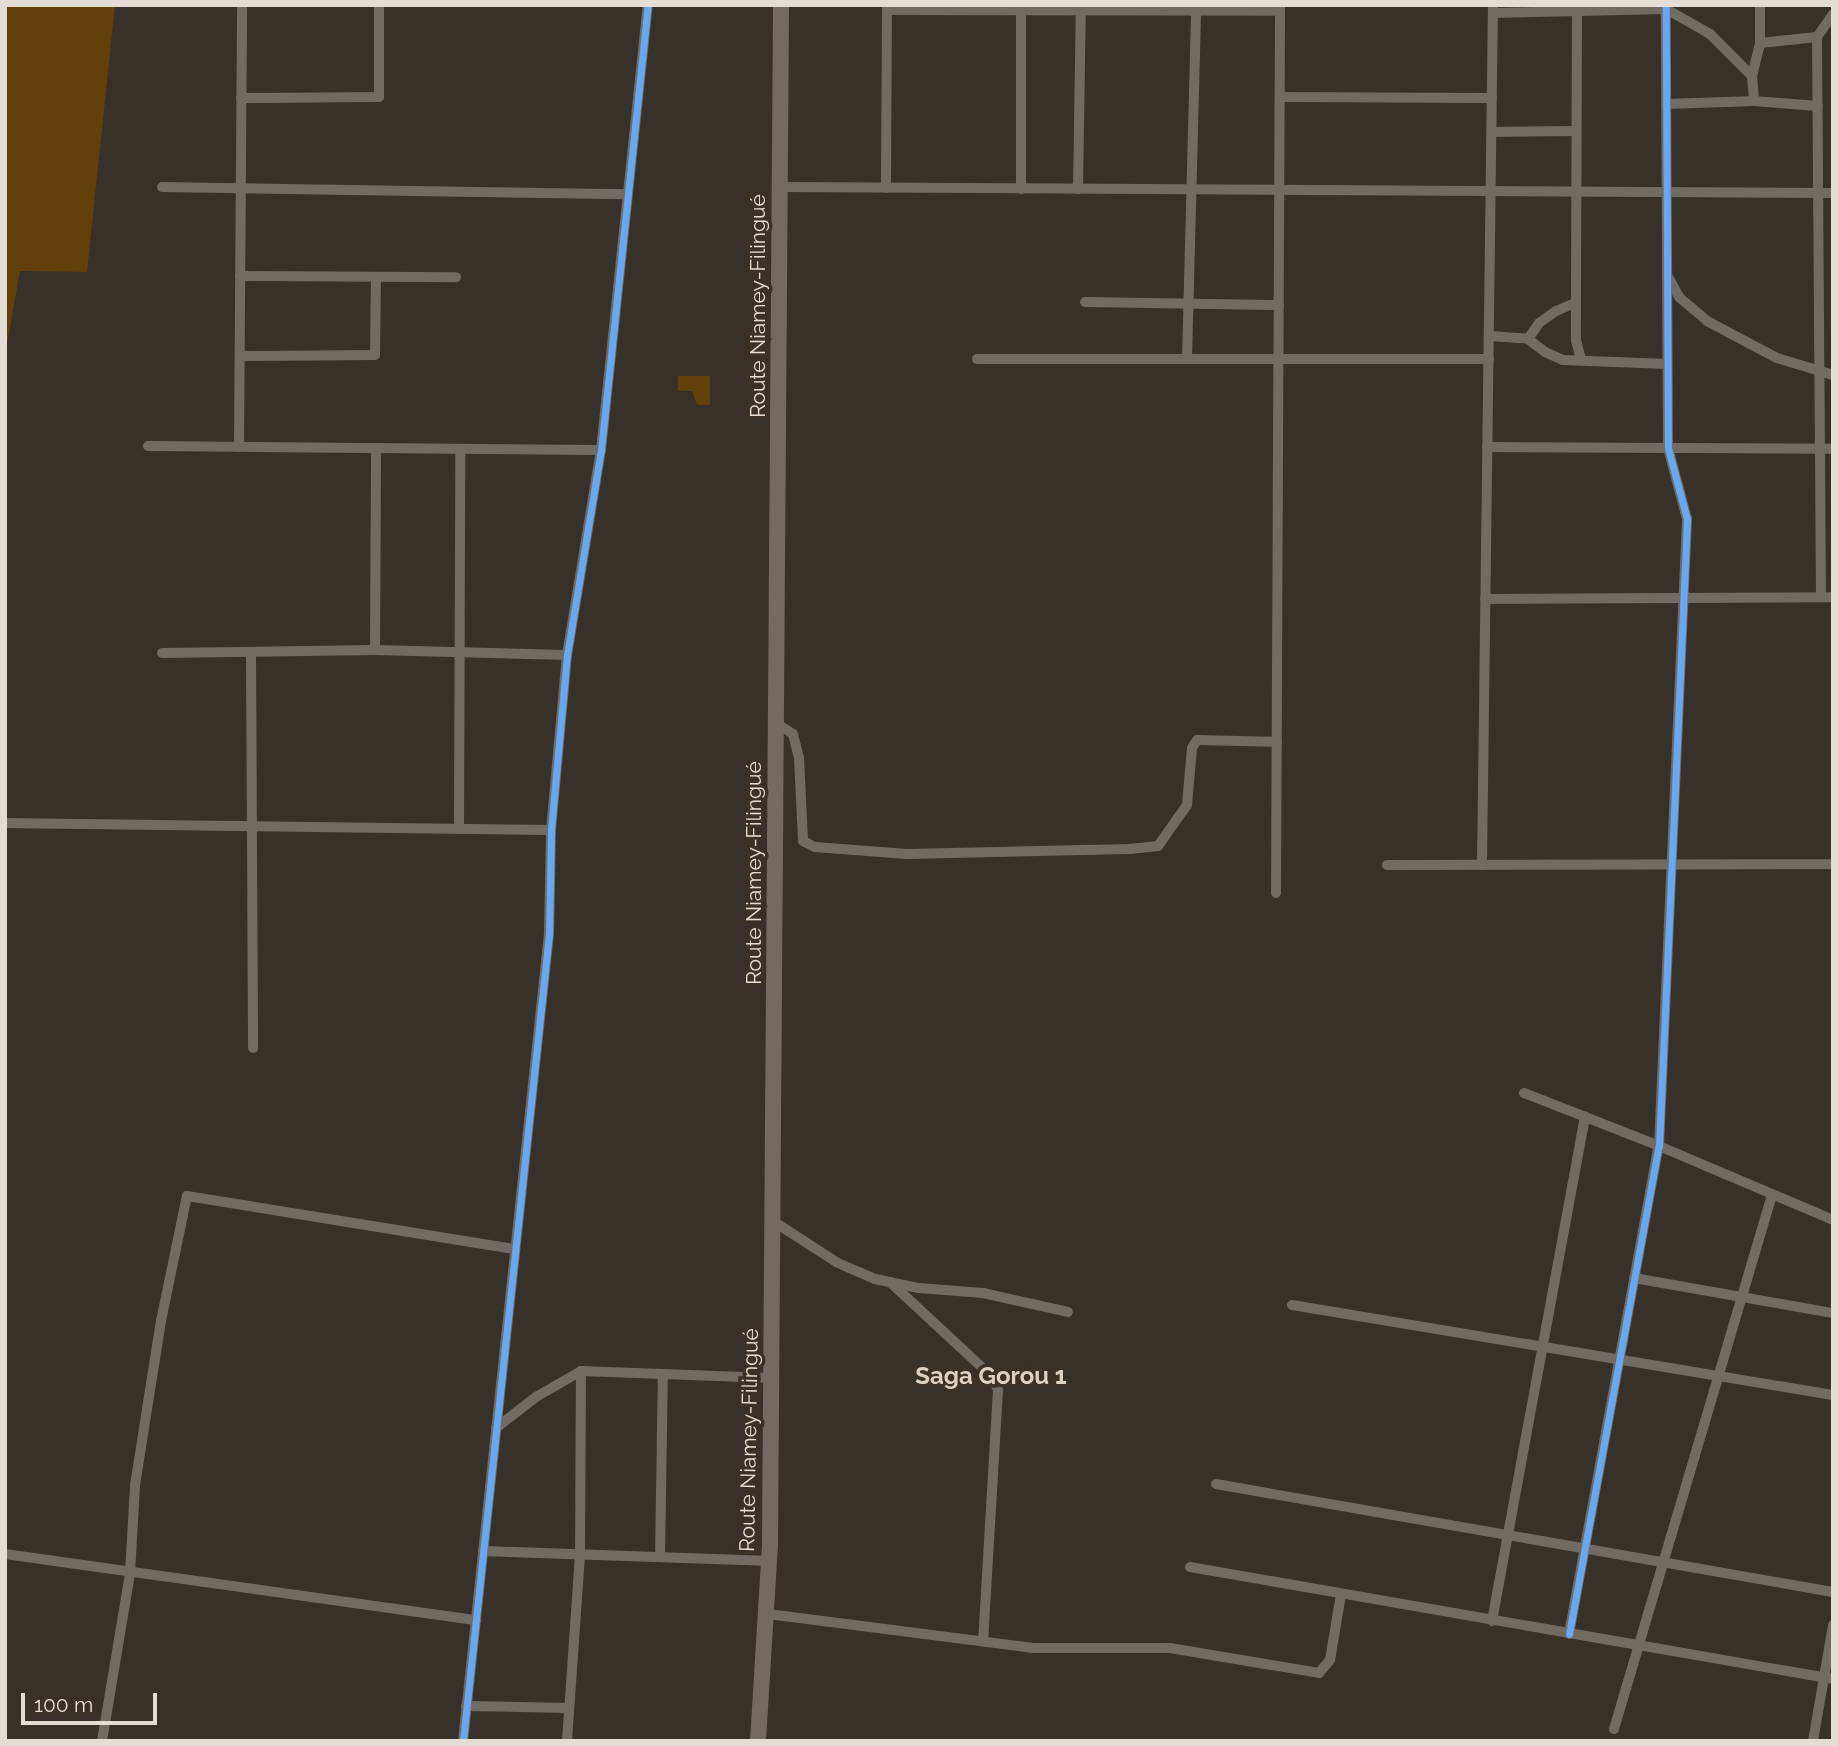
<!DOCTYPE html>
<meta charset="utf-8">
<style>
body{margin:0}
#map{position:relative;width:1838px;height:1746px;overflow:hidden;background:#37312a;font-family:Raleway,sans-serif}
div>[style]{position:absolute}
.green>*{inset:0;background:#633f0a}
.street>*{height:10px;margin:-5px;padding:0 5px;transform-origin:5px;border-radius:5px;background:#726b63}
.primary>*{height:16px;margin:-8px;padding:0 8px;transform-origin:8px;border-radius:8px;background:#736b61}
.cycleway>*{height:7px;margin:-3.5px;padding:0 3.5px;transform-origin:3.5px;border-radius:3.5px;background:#66a8f1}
span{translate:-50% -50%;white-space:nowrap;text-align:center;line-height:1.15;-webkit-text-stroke:7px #3c3125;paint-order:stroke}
.street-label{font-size:21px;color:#e4ddd6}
.quarter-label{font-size:24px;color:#dfd1c2;font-weight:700}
.frame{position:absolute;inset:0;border:7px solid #e4ddd6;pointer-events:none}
.scale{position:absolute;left:21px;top:1693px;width:136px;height:32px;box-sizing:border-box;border:4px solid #e4ddd6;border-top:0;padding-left:9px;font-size:21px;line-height:24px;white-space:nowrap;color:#e4ddd6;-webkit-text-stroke:5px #3c3125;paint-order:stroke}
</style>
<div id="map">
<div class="green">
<div style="clip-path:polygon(5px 5px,115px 5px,87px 272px,20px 271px,5px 355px)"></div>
<div style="clip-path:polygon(678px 376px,710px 376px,710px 405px,697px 405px,692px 391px,678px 391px)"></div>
</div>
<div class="street">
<div style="left:1760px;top:5px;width:38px;rotate:90deg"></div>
<div style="left:887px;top:10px;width:393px;rotate:0.1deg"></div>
<div style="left:1493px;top:13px;width:173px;rotate:-1.3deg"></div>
<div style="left:1666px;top:9px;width:51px;rotate:29.6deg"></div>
<div style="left:1710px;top:34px;width:59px;rotate:45deg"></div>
<div style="left:1752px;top:76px;width:34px;rotate:-76deg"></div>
<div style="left:1760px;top:43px;width:57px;rotate:-6deg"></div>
<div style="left:1817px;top:37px;width:28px;rotate:-55deg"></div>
<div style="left:1577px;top:13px;width:327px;rotate:90.2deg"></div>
<div style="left:1576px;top:340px;width:21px;rotate:76deg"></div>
<div style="left:1817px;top:37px;width:560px;rotate:89.59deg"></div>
<div style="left:1752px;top:76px;width:25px;rotate:85deg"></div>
<div style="left:1754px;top:101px;width:64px;rotate:4.5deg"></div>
<div style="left:1280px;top:97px;width:212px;rotate:0.3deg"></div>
<div style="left:241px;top:98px;width:138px;rotate:-0.4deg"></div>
<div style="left:379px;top:97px;width:92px;rotate:-90deg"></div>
<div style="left:1666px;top:104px;width:88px;rotate:-2deg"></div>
<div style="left:1492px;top:132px;width:83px;rotate:-0.7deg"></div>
<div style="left:162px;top:187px;width:466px;rotate:0.9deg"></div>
<div style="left:780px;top:187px;width:1053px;rotate:0.33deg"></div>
<div style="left:886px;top:188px;width:182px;rotate:-89.7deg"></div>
<div style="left:1021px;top:189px;width:183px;rotate:-90deg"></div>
<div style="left:1078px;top:189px;width:183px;rotate:-89.1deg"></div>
<div style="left:1667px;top:275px;width:26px;rotate:61deg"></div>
<div style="left:1680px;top:298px;width:35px;rotate:40deg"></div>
<div style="left:1707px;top:321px;width:79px;rotate:27.9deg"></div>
<div style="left:1777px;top:358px;width:59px;rotate:16.9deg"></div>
<div style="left:240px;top:276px;width:216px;rotate:0.3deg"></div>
<div style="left:1085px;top:302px;width:194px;rotate:0.9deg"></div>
<div style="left:1489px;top:336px;width:39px;rotate:4deg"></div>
<div style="left:1528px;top:339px;width:21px;rotate:37deg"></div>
<div style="left:1545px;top:352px;width:20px;rotate:24deg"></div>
<div style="left:1563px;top:360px;width:104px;rotate:2.2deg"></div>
<div style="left:1528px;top:339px;width:19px;rotate:-55deg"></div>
<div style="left:1539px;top:323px;width:21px;rotate:-35deg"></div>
<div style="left:1556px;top:311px;width:21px;rotate:-23deg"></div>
<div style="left:240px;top:356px;width:135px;rotate:-0.4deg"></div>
<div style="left:375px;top:355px;width:78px;rotate:-89.3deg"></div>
<div style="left:977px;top:359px;width:512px"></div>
<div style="left:1187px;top:359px;width:353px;rotate:-88.5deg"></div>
<div style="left:148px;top:446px;width:453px;rotate:0.5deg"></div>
<div style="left:239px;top:447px;width:442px;rotate:-89.6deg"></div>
<div style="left:1487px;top:447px;width:346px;rotate:0.3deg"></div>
<div style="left:1485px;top:599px;width:348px;rotate:-0.3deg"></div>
<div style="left:375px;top:650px;width:202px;rotate:-89.7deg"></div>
<div style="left:162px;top:653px;width:213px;rotate:-0.8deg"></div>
<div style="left:375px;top:650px;width:192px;rotate:1.5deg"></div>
<div style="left:251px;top:653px;width:395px;rotate:89.7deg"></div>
<div style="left:776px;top:723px;width:20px;rotate:33deg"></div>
<div style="left:793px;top:734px;width:25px;rotate:76deg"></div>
<div style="left:799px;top:758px;width:83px;rotate:87.2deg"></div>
<div style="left:803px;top:841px;width:13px;rotate:27deg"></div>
<div style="left:815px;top:847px;width:92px;rotate:4.4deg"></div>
<div style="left:907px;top:854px;width:223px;rotate:-1.3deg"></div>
<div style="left:1130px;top:849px;width:28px;rotate:-6deg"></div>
<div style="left:1158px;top:846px;width:50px;rotate:-54.7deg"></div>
<div style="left:1187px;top:805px;width:57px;rotate:-85deg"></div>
<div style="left:1192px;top:748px;width:9px;rotate:-58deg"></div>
<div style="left:1197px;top:740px;width:80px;rotate:1.4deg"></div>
<div style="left:5px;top:823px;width:546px;rotate:0.73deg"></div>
<div style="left:459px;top:829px;width:380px;rotate:-89.8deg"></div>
<div style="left:1387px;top:865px;width:446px;rotate:-0.1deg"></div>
<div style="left:1482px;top:865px;width:860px;rotate:-89.27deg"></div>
<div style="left:1276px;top:893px;width:888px;rotate:-89.74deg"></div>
<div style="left:1524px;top:1093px;width:145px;rotate:21.4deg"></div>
<div style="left:1659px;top:1146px;width:189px;rotate:23deg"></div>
<div style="left:773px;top:1221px;width:77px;rotate:32.9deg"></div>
<div style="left:838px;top:1263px;width:40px;rotate:23.4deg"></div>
<div style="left:875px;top:1279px;width:45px;rotate:11.6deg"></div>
<div style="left:919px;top:1288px;width:64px;rotate:4.5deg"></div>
<div style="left:983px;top:1293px;width:87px;rotate:12.6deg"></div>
<div style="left:1634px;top:1278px;width:202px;rotate:10deg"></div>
<div style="left:890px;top:1282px;width:138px;rotate:42.9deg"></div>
<div style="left:991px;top:1376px;width:16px;rotate:63deg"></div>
<div style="left:998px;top:1390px;width:252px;rotate:93.4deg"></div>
<div style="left:1292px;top:1305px;width:548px;rotate:9.45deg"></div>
<div style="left:496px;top:1428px;width:51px;rotate:-37.8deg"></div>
<div style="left:536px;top:1397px;width:52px;rotate:-30deg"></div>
<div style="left:581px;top:1371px;width:190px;rotate:2.1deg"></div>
<div style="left:1216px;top:1484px;width:626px;rotate:9.93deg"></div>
<div style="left:483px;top:1551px;width:286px;rotate:2deg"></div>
<div style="left:5px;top:1554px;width:476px;rotate:8deg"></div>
<div style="left:660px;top:1557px;width:183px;rotate:-89.1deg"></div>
<div style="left:1190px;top:1567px;width:653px;rotate:9.88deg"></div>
<div style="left:768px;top:1614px;width:266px;rotate:7.3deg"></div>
<div style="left:1032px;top:1648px;width:138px"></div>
<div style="left:1170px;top:1648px;width:151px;rotate:9.5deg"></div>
<div style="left:1319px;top:1673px;width:17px;rotate:-50deg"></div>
<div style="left:1330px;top:1660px;width:67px;rotate:-80.5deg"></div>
<div style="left:1492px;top:1621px;width:513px;rotate:-79.55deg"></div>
<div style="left:1569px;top:1634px;width:496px;rotate:-79.6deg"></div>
<div style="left:1659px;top:1146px;width:628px;rotate:-87.44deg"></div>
<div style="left:1687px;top:519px;width:73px;rotate:-105deg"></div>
<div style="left:1668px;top:448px;width:443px;rotate:-90.3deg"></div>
<div style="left:466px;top:1706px;width:102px;rotate:1.1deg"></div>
<div style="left:1614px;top:1729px;width:557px;rotate:-73.52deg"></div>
<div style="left:102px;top:1741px;width:170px;rotate:-80.5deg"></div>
<div style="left:130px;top:1573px;width:88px;rotate:-86.7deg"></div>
<div style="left:135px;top:1485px;width:166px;rotate:-81deg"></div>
<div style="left:161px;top:1321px;width:128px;rotate:-78.3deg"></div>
<div style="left:187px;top:1196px;width:332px;rotate:9.2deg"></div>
<div style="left:463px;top:1741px;width:812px;rotate:-83.92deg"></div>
<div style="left:549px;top:934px;width:104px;rotate:-88.9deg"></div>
<div style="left:551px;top:830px;width:176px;rotate:-84.8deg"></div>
<div style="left:567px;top:655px;width:208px;rotate:-80.6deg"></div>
<div style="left:601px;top:450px;width:447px;rotate:-84deg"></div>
<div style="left:567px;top:1741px;width:186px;rotate:-86deg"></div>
<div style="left:580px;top:1555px;width:184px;rotate:-89.7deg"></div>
<div style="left:1813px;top:1741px;width:118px;rotate:-80.2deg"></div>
</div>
<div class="primary">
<div style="left:758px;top:1741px;width:197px;rotate:-86.5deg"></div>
<div style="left:770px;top:1544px;width:1539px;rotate:-89.59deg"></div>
</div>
<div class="cycleway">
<div style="left:1569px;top:1634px;width:496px;rotate:-79.6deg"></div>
<div style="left:1659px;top:1146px;width:628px;rotate:-87.44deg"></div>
<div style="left:1687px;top:519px;width:73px;rotate:-105deg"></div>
<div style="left:1668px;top:448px;width:443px;rotate:-90.3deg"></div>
<div style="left:463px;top:1741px;width:812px;rotate:-83.92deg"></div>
<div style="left:549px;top:934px;width:104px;rotate:-88.9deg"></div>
<div style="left:551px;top:830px;width:176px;rotate:-84.8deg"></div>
<div style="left:567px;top:655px;width:208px;rotate:-80.6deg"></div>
<div style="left:601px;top:450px;width:447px;rotate:-84deg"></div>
</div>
<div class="street-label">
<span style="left:758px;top:306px;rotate:-90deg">Route Niamey-Filingué</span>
<span style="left:754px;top:873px;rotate:-90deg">Route Niamey-Filingué</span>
<span style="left:749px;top:1440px;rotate:-89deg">Route Niamey-Filingué</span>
</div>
<div class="quarter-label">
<span style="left:991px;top:1376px">Saga Gorou 1</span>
</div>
<div class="frame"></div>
<div class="scale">100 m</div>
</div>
